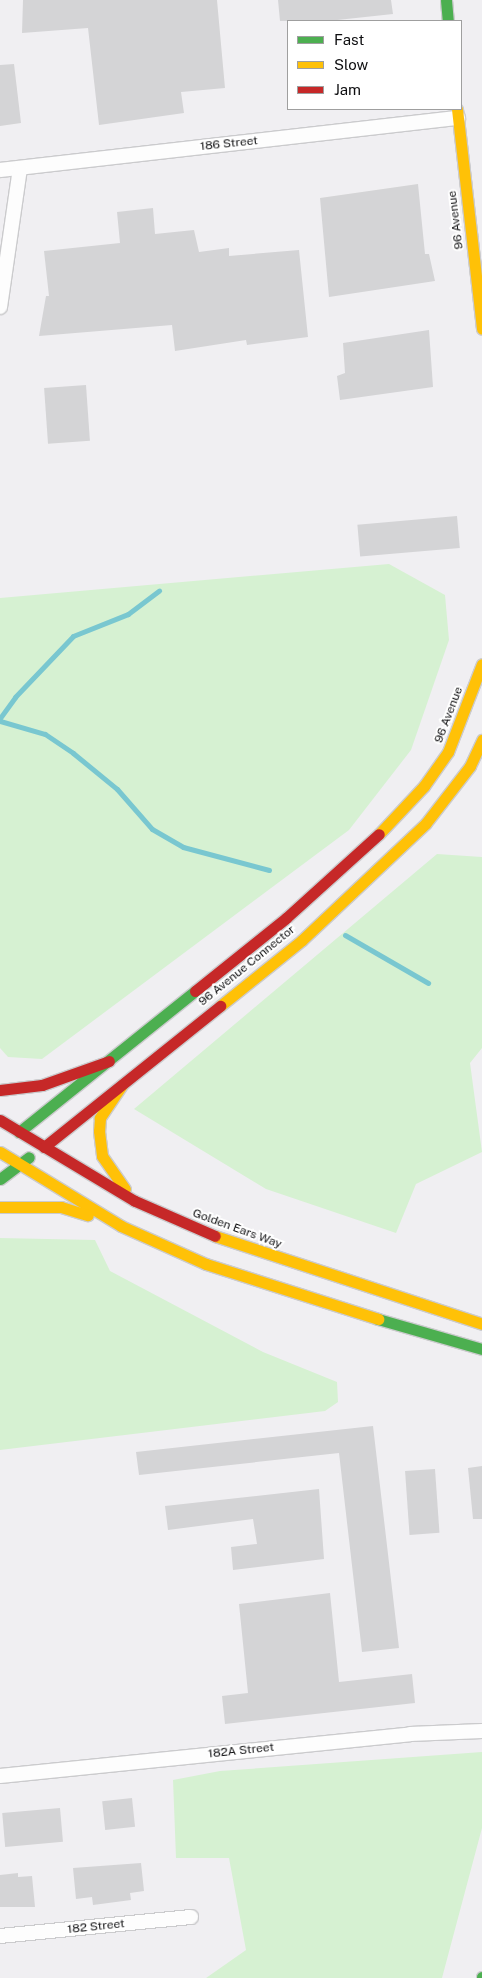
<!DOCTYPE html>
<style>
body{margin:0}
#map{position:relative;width:482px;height:1978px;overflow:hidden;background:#f0eff2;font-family:"Public Sans",sans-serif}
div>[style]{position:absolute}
.green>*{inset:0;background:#d6f1d2}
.stream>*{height:5px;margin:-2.5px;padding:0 2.5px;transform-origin:2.5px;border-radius:2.5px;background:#79c7d0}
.building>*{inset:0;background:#d4d4d6;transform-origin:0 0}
.roads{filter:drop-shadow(1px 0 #cbcbcd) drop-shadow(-1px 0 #cbcbcd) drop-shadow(0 1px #cbcbcd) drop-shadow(0 -1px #cbcbcd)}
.street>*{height:14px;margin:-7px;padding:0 7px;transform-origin:7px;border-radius:7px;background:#fdfdfd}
.fast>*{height:11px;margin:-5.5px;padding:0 5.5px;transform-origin:5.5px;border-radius:5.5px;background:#4caf50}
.slow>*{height:11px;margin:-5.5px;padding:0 5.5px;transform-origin:5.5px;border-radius:5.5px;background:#ffc107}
.jam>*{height:11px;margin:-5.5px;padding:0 5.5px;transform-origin:5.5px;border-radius:5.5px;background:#c62828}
span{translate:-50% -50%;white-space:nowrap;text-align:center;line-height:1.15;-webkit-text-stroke:4px #fff;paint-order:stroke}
.street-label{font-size:12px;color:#0e0e10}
.legend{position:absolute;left:287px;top:20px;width:175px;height:90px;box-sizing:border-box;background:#fff;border:1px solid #9f9f9f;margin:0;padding:6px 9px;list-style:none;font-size:15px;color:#0e0e10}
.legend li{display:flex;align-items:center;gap:10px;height:25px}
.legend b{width:25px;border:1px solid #9f9f9f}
</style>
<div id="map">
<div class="green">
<div style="clip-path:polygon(389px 564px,445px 595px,449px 640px,411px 750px,349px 830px,42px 1059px,8px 1057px,0 1048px,0 598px)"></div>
<div style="clip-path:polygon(437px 854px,482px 857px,482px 1048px,470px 1063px,482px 1152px,416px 1184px,396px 1233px,266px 1189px,134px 1109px)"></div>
<div style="clip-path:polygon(0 1238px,95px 1240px,110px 1271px,263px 1352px,337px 1382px,338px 1402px,325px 1411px,0 1450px)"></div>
<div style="clip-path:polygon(482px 1752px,482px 1828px,442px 1978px,206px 1978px,246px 1950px,229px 1858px,176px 1858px,173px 1780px,220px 1771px)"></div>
</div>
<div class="stream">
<div style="left:0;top:718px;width:26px;rotate:-54deg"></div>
<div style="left:15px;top:697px;width:84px;rotate:-46.4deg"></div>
<div style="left:73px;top:636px;width:59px;rotate:-21.8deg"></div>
<div style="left:128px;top:614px;width:39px;rotate:-37deg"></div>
<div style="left:0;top:721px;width:47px;rotate:16.1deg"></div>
<div style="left:45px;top:734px;width:34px;rotate:34deg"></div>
<div style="left:73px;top:753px;width:57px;rotate:39.3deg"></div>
<div style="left:117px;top:789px;width:53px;rotate:48.8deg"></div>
<div style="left:152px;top:829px;width:36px;rotate:30deg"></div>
<div style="left:183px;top:847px;width:89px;rotate:15deg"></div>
<div style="left:345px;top:935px;width:96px;rotate:30deg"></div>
</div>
<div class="building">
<div style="clip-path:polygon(23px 0,217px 0,225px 88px,181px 92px,184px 113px,99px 125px,88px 28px,22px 33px)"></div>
<div style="clip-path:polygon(278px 0,391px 0,393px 14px,328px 21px,280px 21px)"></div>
<div style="clip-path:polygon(14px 64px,21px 123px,0 126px,0 65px)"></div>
<div style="clip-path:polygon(418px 184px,425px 254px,429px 254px,435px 281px,329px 297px,320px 198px)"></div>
<div style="clip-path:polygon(153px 208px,155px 234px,194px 230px,199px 252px,229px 248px,229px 256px,299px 250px,308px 337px,247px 345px,246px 340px,175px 351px,172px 325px,39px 336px,46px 296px,49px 296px,44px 251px,120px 243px,117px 212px)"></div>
<div style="clip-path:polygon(429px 330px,433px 387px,340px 400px,337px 376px,345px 373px,343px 343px)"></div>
<div style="left:86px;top:385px;width:56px;height:42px;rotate:86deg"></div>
<div style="left:457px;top:516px;width:32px;height:100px;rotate:85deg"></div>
<div style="clip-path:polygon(373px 1426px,399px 1648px,362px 1652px,339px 1453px,139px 1475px,136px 1452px)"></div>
<div style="clip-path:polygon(482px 1466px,482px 1519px,473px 1519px,468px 1468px)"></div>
<div style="left:435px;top:1469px;width:64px;height:30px;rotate:86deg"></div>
<div style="clip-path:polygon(319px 1489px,324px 1559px,233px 1570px,231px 1547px,257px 1544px,253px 1519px,168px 1530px,165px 1506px)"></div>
<div style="clip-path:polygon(330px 1593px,339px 1682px,412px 1674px,415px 1703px,225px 1724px,222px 1696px,248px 1693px,239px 1604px)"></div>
<div style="left:132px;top:1798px;width:29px;height:30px;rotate:84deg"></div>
<div style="left:60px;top:1808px;width:34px;height:58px;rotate:85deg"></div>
<div style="clip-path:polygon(141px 1863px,144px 1891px,130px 1893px,131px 1900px,93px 1905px,92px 1897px,76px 1899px,73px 1868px)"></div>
<div style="clip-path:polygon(18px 1873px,18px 1877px,32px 1876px,35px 1907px,0 1907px,0 1875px)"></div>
</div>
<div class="roads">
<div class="street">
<div style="left:0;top:170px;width:461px;rotate:-6.5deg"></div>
<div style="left:0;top:307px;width:140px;rotate:-81.8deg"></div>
<div style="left:0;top:1776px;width:412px;rotate:-5.8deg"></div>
<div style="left:410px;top:1734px;width:72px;rotate:-2.4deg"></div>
<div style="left:0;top:1936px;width:192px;rotate:-5.7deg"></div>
</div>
<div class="fast">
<div style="left:446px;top:0;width:21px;rotate:85deg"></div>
<div style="left:19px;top:1132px;width:226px;rotate:-38.7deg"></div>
<div style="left:0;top:1179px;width:36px;rotate:-37deg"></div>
<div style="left:378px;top:1319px;width:108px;rotate:16.1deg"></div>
<div style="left:482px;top:1977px;width:1px;rotate:90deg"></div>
</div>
<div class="slow">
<div style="left:457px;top:109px;width:221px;rotate:83.5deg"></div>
<div style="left:379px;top:834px;width:66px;rotate:-46.8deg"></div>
<div style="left:424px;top:786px;width:42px;rotate:-54.8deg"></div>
<div style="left:448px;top:752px;width:94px;rotate:-68.9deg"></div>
<div style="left:220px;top:1006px;width:105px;rotate:-38.8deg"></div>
<div style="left:302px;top:940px;width:170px;rotate:-43.3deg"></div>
<div style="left:426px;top:823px;width:72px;rotate:-52.3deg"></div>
<div style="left:470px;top:766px;width:29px;rotate:-65deg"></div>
<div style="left:122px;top:1085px;width:40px;rotate:124deg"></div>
<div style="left:100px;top:1118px;width:13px;rotate:94deg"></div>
<div style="left:99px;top:1131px;width:25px;rotate:83deg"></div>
<div style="left:102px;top:1156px;width:40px;rotate:55.1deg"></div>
<div style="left:0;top:1152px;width:142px;rotate:31.4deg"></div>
<div style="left:121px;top:1226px;width:93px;rotate:24.1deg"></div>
<div style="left:206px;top:1264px;width:181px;rotate:17.7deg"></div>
<div style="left:0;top:1207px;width:61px"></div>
<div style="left:61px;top:1207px;width:28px;rotate:17deg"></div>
<div style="left:215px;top:1236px;width:281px;rotate:18.2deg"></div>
</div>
<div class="jam">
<div style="left:195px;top:991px;width:117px;rotate:-38.7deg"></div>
<div style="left:286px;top:918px;width:125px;rotate:-42.1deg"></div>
<div style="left:0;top:1090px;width:42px;rotate:-6.8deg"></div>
<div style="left:42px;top:1085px;width:71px;rotate:-19.7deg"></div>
<div style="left:0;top:1120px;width:157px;rotate:31deg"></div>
<div style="left:135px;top:1201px;width:87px;rotate:23.6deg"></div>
<div style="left:44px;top:1147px;width:226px;rotate:-38.7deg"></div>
</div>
</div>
<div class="street-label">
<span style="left:229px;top:144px;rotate:-6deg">186 Street</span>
<span style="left:456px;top:220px;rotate:-97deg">96 Avenue</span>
<span style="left:449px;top:715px;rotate:-69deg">96 Avenue</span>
<span style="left:247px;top:966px;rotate:-39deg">96 Avenue Connector</span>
<span style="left:237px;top:1229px;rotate:20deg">Golden Ears Way</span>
<span style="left:241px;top:1751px;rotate:-6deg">182A Street</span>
<span style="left:96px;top:1927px;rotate:-6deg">182 Street</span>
</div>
<ul class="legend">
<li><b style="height:6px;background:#4caf50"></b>Fast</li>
<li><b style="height:6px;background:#ffc107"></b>Slow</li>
<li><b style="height:6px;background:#c62828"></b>Jam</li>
</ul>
</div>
